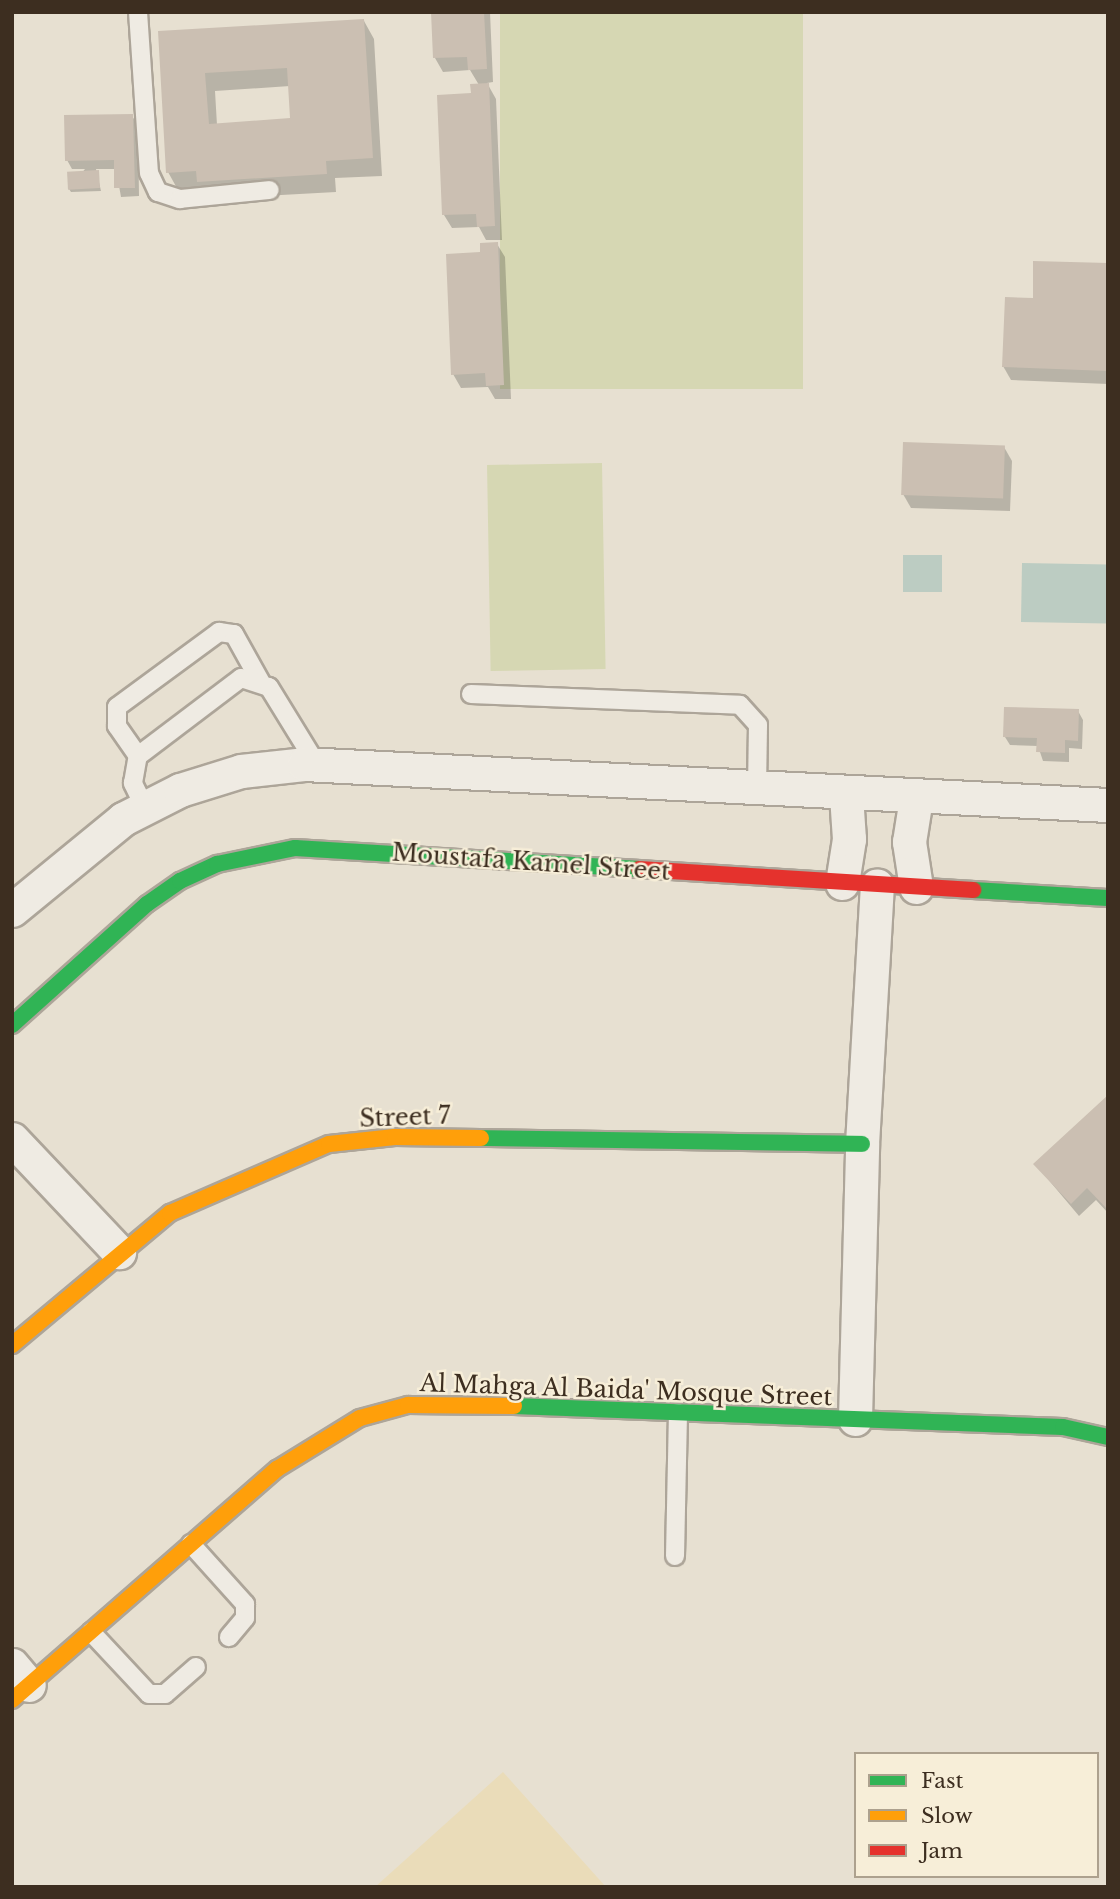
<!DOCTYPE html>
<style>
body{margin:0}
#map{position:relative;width:1120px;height:1899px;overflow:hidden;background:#e7e0d1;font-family:"Libre Baskerville",serif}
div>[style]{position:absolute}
.green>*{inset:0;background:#d6d7b3;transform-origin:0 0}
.sand>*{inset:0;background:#eadcb9}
.water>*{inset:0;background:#bcccc2;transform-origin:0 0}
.shadow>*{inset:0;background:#0003}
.building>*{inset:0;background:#cbbfb2;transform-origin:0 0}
.roads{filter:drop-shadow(2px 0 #ada599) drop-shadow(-2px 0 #ada599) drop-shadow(0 2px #ada599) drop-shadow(0 -2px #ada599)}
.lane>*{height:18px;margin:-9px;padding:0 9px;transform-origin:9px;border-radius:9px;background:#efebe3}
.street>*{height:33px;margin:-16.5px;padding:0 16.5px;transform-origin:16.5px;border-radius:16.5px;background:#efebe3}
.fast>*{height:16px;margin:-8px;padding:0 8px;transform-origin:8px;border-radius:8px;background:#30b455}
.slow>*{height:16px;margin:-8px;padding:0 8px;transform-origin:8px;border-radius:8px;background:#ff9f0a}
.jam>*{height:16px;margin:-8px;padding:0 8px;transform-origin:8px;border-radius:8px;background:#e5322d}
span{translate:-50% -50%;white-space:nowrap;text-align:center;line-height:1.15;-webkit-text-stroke:5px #f7eed8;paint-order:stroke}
.street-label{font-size:24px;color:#3d2e20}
.frame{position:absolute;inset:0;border:14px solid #3d2e20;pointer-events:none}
.legend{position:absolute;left:854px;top:1752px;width:245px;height:126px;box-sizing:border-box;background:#f7eed8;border:2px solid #ada18e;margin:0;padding:9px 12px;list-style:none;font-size:21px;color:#3d2e20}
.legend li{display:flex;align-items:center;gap:14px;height:35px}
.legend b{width:35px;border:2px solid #ada18e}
</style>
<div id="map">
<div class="green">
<div style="left:500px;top:12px;width:303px;height:377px"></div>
<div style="left:602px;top:463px;width:206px;height:115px;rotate:89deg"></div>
</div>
<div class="sand">
<div style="clip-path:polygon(503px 1772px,606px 1887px,375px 1887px)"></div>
</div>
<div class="water">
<div style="left:903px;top:555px;width:39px;height:37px"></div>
<div style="left:1022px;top:563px;width:86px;height:59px;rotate:1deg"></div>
</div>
<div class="shadow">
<div style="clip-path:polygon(433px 12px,490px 12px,493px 82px,487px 83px,496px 99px,502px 240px,486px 240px,479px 227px,452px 228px,444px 215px,479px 85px,470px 70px,443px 72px,435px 58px)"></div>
<div style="clip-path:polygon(evenodd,364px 21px,374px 39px,382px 176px,335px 178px,336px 192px,209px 199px,178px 190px,168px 172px,160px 32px,364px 21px,290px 86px,292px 120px,217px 125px,215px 91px,290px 86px)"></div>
<div style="clip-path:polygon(132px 116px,138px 125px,139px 196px,121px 197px,116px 169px,96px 169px,101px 191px,71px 192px,69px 189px,85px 169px,72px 169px,67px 160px)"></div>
<div style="clip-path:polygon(497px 244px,505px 257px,511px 399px,495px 399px,488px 387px,461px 388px,453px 374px,481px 254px)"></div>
<div style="clip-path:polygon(1108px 265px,1108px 384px,1011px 380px,1003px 366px,1034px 299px)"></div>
<div style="clip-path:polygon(1004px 447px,1012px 461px,1010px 511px,911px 508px,903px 494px)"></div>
<div style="clip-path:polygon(1078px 711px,1083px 720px,1082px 749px,1069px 748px,1069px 762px,1043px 761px,1038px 746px,1010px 745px,1005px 737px)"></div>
<div style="clip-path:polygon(1108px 1097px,1108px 1213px,1096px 1200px,1079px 1216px,1036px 1165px)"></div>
</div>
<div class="building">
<div style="clip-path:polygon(431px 12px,484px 12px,487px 69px,468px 70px,467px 57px,433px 58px)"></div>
<div style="clip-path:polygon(evenodd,364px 19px,373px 158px,326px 161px,327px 174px,197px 182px,196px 171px,166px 173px,158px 31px,364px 19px,287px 68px,290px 118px,209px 124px,205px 73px,287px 68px)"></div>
<div style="clip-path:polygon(489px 83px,495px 226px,477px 227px,476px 214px,442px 215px,437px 95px,471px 93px,470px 84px)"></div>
<div style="clip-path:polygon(133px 114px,135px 188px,114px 188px,114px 160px,65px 161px,64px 115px)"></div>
<div style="left:99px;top:170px;width:18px;height:32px;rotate:87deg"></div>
<div style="clip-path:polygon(498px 242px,504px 385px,486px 386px,485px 373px,451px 375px,446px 254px,480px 252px,480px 243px)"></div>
<div style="clip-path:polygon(1033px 261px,1108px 263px,1108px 371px,1002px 367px,1005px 297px,1033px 298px)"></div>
<div style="left:903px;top:442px;width:102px;height:53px;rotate:2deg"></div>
<div style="clip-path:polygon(1004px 707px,1079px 709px,1078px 741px,1065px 740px,1065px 753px,1036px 752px,1037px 738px,1003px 737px)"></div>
<div style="clip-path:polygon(1108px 1095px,1108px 1210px,1087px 1188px,1071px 1204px,1033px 1164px)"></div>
</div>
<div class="roads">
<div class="lane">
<div style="left:138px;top:12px;width:161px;rotate:86.1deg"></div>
<div style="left:149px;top:173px;width:21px;rotate:65deg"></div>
<div style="left:158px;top:192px;width:23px;rotate:18deg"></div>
<div style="left:180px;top:199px;width:90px;rotate:-5.7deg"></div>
<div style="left:471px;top:694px;width:269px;rotate:2.3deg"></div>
<div style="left:740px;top:705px;width:27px;rotate:48deg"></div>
<div style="left:758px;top:725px;width:65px;rotate:90.9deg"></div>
<div style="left:138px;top:756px;width:37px;rotate:-125deg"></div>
<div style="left:117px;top:726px;width:19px;rotate:-90deg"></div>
<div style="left:117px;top:707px;width:127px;rotate:-36.3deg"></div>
<div style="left:219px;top:632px;width:15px;rotate:8deg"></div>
<div style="left:234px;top:634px;width:54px;rotate:61deg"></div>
<div style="left:145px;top:808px;width:28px;rotate:-116deg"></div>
<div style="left:133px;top:783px;width:27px;rotate:-80deg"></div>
<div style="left:138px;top:756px;width:129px;rotate:-37.1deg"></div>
<div style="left:241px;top:678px;width:29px;rotate:18deg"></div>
<div style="left:269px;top:687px;width:92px;rotate:58.4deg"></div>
<div style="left:191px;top:1544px;width:81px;rotate:48deg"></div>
<div style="left:245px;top:1604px;width:14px;rotate:90deg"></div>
<div style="left:245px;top:1618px;width:25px;rotate:130deg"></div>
<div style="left:675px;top:1556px;width:143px;rotate:-88.8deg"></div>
<div style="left:91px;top:1632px;width:85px;rotate:46.9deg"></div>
<div style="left:149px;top:1694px;width:16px"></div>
<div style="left:165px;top:1694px;width:41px;rotate:-41.1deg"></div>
</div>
<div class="street">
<div style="left:842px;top:883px;width:45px;rotate:-81deg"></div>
<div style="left:849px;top:839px;width:44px;rotate:-93.9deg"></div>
<div style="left:916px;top:887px;width:46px;rotate:-98.8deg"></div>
<div style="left:909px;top:842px;width:45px;rotate:-81deg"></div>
<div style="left:12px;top:910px;width:144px;rotate:-39.3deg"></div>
<div style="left:123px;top:819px;width:64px;rotate:-27deg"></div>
<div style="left:180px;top:790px;width:64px;rotate:-17.3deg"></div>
<div style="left:241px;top:771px;width:63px;rotate:-6.3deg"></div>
<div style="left:304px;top:764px;width:805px;rotate:2.92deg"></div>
<div style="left:12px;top:1139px;width:156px;rotate:46.6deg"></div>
<div style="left:855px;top:1419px;width:275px;rotate:-88.5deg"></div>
<div style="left:862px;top:1144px;width:259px;rotate:-86.7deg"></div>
<div style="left:12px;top:1665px;width:26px;rotate:50deg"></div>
</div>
<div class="fast">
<div style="left:973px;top:890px;width:135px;rotate:3.4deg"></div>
<div style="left:12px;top:1025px;width:181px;rotate:-41.9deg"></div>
<div style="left:147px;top:904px;width:40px;rotate:-34.9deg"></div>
<div style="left:180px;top:881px;width:41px;rotate:-24.7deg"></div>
<div style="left:217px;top:864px;width:80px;rotate:-11.6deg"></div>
<div style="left:295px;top:848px;width:345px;rotate:3.5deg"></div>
<div style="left:481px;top:1138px;width:381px;rotate:0.9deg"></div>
<div style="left:514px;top:1406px;width:549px;rotate:2.19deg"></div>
<div style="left:1063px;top:1427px;width:46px;rotate:12.5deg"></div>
</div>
<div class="slow">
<div style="left:12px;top:1345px;width:206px;rotate:-39.9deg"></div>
<div style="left:170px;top:1213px;width:173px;rotate:-23.5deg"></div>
<div style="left:329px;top:1144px;width:66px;rotate:-6.1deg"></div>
<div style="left:395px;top:1137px;width:86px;rotate:0.7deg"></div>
<div style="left:12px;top:1700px;width:352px;rotate:-41.1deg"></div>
<div style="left:277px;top:1469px;width:97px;rotate:-31.6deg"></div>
<div style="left:360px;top:1418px;width:50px;rotate:-15.2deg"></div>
<div style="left:408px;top:1405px;width:106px;rotate:0.5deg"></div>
</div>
<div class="jam">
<div style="left:639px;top:869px;width:335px;rotate:3.6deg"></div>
</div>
</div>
<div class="street-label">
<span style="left:531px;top:862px;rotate:4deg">Moustafa Kamel Street</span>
<span style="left:405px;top:1117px;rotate:-2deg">Street 7</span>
<span style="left:626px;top:1390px;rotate:2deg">Al Mahga Al Baida' Mosque Street</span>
</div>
<div class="frame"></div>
<ul class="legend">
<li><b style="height:9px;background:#30b455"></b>Fast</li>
<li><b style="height:9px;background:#ff9f0a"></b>Slow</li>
<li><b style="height:9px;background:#e5322d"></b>Jam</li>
</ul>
</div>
